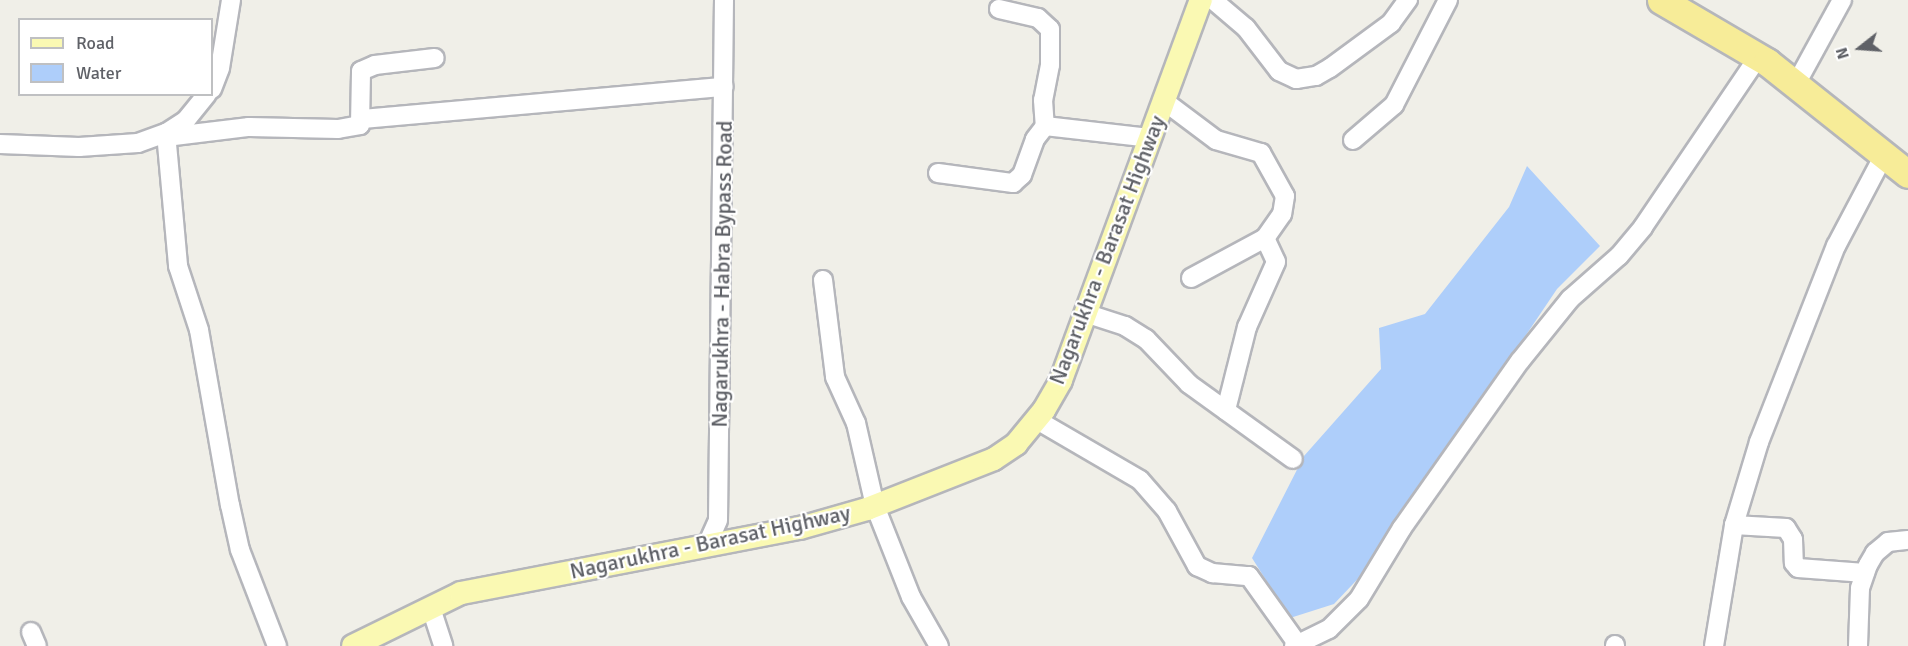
<!DOCTYPE html>
<style>
body{margin:0}
#map{position:relative;width:1908px;height:646px;overflow:hidden;background:#f0efe8;font-family:Signika,sans-serif}
div>[style]{position:absolute}
.water>*{inset:0;background:#aecefa}
.roads{filter:drop-shadow(2px 0 #b5b6bb) drop-shadow(-2px 0 #b5b6bb) drop-shadow(0 2px #b5b6bb) drop-shadow(0 -2px #b5b6bb)}
.minor>*{height:18px;margin:-9px;padding:0 9px;transform-origin:9px;border-radius:9px;background:#fff}
.major>*{height:22px;margin:-11px;padding:0 11px;transform-origin:11px;border-radius:11px;background:#faf9b3}
.highway>*{height:27px;margin:-13.5px;padding:0 13.5px;transform-origin:13.5px;border-radius:13.5px;background:#f7ec98}
span{translate:-50% -50%;white-space:nowrap;text-align:center;line-height:1.15;-webkit-text-stroke:4.5px #fff;paint-order:stroke}
.street-label{font-size:22px;color:#5f6167}
.legend{position:absolute;left:18px;top:18px;width:195px;height:78px;box-sizing:border-box;background:#fff;border:2px solid #bfc0c2;margin:0;padding:8px 10px;list-style:none;font-size:18px;color:#5f6167}
.legend li{display:flex;align-items:center;gap:12px;height:30px}
.legend b{width:30px;border:2px solid #bfc0c2}
.north{position:absolute;left:1830px;top:18px;width:60px;height:60px;-webkit-text-stroke:4px #fff;paint-order:stroke;rotate:253deg;font-size:16px;font-weight:700;line-height:24px;text-align:center;color:#5f6167}
.north::after{content:'';display:block;margin:auto;width:21px;height:27px;background:#5f6167;clip-path:polygon(50% 0,100% 100%,50% 72%,0 100%)}
</style>
<div id="map">
<div class="water">
<div style="clip-path:polygon(1527px 166px,1600px 246px,1557px 289px,1371px 565px,1334px 604px,1290px 618px,1252px 558px,1304px 456px,1381px 369px,1379px 328px,1425px 314px,1509px 207px)"></div>
</div>
<div class="roads">
<div class="minor">
<div style="left:1213px;top:0;width:43px;rotate:40.3deg"></div>
<div style="left:1246px;top:28px;width:54px;rotate:52.5deg"></div>
<div style="left:1279px;top:71px;width:19px;rotate:25deg"></div>
<div style="left:1296px;top:79px;width:20px;rotate:-9deg"></div>
<div style="left:1316px;top:76px;width:16px;rotate:-30deg"></div>
<div style="left:1330px;top:68px;width:76px;rotate:-36.4deg"></div>
<div style="left:1391px;top:23px;width:29px;rotate:-54deg"></div>
<div style="left:999px;top:9px;width:40px;rotate:13deg"></div>
<div style="left:1038px;top:18px;width:16px;rotate:43deg"></div>
<div style="left:1050px;top:29px;width:36px;rotate:90deg"></div>
<div style="left:1050px;top:65px;width:36px;rotate:101deg"></div>
<div style="left:1043px;top:100px;width:26px;rotate:86deg"></div>
<div style="left:1796px;top:84px;width:96px;rotate:-61.3deg"></div>
<div style="left:212px;top:89px;width:22px;rotate:-69deg"></div>
<div style="left:220px;top:68px;width:69px;rotate:-80.8deg"></div>
<div style="left:1164px;top:101px;width:65px;rotate:36.9deg"></div>
<div style="left:1216px;top:140px;width:47px;rotate:16.1deg"></div>
<div style="left:1261px;top:153px;width:49px;rotate:60.8deg"></div>
<div style="left:1285px;top:196px;width:18px;rotate:99deg"></div>
<div style="left:1282px;top:214px;width:29px;rotate:125deg"></div>
<div style="left:1265px;top:238px;width:26px;rotate:65deg"></div>
<div style="left:1276px;top:262px;width:71px;rotate:114deg"></div>
<div style="left:1247px;top:327px;width:86px;rotate:104.2deg"></div>
<div style="left:363px;top:119px;width:362px;rotate:-5.1deg"></div>
<div style="left:166px;top:133px;width:134px;rotate:84.8deg"></div>
<div style="left:178px;top:266px;width:67px;rotate:71.8deg"></div>
<div style="left:199px;top:330px;width:178px;rotate:80deg"></div>
<div style="left:230px;top:505px;width:46px;rotate:77.5deg"></div>
<div style="left:240px;top:550px;width:103px;rotate:68.9deg"></div>
<div style="left:166px;top:137px;width:84px;rotate:-6.9deg"></div>
<div style="left:249px;top:127px;width:89px;rotate:1.3deg"></div>
<div style="left:338px;top:129px;width:22px;rotate:-10deg"></div>
<div style="left:360px;top:125px;width:54px;rotate:-88.9deg"></div>
<div style="left:361px;top:71px;width:15px;rotate:-23deg"></div>
<div style="left:375px;top:65px;width:60px;rotate:-6.7deg"></div>
<div style="left:1353px;top:140px;width:54px;rotate:-40.5deg"></div>
<div style="left:1394px;top:105px;width:118px;rotate:-62.8deg"></div>
<div style="left:0;top:144px;width:79px;rotate:2.2deg"></div>
<div style="left:79px;top:147px;width:59px;rotate:-3.9deg"></div>
<div style="left:138px;top:143px;width:30px;rotate:-20deg"></div>
<div style="left:166px;top:133px;width:24px;rotate:-33deg"></div>
<div style="left:186px;top:120px;width:33px;rotate:-51deg"></div>
<div style="left:938px;top:173px;width:76px;rotate:7.6deg"></div>
<div style="left:1013px;top:183px;width:12px;rotate:-42deg"></div>
<div style="left:1022px;top:175px;width:38px;rotate:-70deg"></div>
<div style="left:1035px;top:139px;width:16px;rotate:-52deg"></div>
<div style="left:1045px;top:126px;width:107px;rotate:6.5deg"></div>
<div style="left:1191px;top:278px;width:84px;rotate:-28.4deg"></div>
<div style="left:823px;top:280px;width:98px;rotate:82.9deg"></div>
<div style="left:835px;top:377px;width:51px;rotate:65.5deg"></div>
<div style="left:856px;top:423px;width:85px;rotate:77.1deg"></div>
<div style="left:875px;top:506px;width:98px;rotate:68.4deg"></div>
<div style="left:911px;top:597px;width:56px;rotate:60.3deg"></div>
<div style="left:1088px;top:314px;width:39px;rotate:18deg"></div>
<div style="left:1125px;top:326px;width:25px;rotate:32deg"></div>
<div style="left:1146px;top:339px;width:62px;rotate:46.3deg"></div>
<div style="left:1189px;top:384px;width:128px;rotate:35.8deg"></div>
<div style="left:1037px;top:420px;width:119px;rotate:30.2deg"></div>
<div style="left:1140px;top:480px;width:41px;rotate:48.9deg"></div>
<div style="left:1167px;top:511px;width:63px;rotate:61.4deg"></div>
<div style="left:1197px;top:566px;width:17px;rotate:25deg"></div>
<div style="left:1212px;top:573px;width:37px;rotate:5deg"></div>
<div style="left:1249px;top:576px;width:86px;rotate:54.5deg"></div>
<div style="left:1734px;top:525px;width:52px;rotate:3.3deg"></div>
<div style="left:1786px;top:528px;width:13px;rotate:58deg"></div>
<div style="left:1793px;top:539px;width:24px;rotate:88deg"></div>
<div style="left:1794px;top:563px;width:6px;rotate:51deg"></div>
<div style="left:1798px;top:568px;width:67px;rotate:4.3deg"></div>
<div style="left:707px;top:545px;width:27px;rotate:-66deg"></div>
<div style="left:718px;top:520px;width:520px;rotate:-89.34deg"></div>
<div style="left:431px;top:608px;width:40px;rotate:72deg"></div>
<div style="left:31px;top:632px;width:15px;rotate:67deg"></div>
<div style="left:1294px;top:646px;width:39px;rotate:-26deg"></div>
<div style="left:1329px;top:629px;width:42px;rotate:-45deg"></div>
<div style="left:1359px;top:599px;width:83px;rotate:-58.8deg"></div>
<div style="left:1402px;top:528px;width:204px;rotate:-54.8deg"></div>
<div style="left:1520px;top:361px;width:80px;rotate:-51.1deg"></div>
<div style="left:1570px;top:299px;width:65px;rotate:-41.3deg"></div>
<div style="left:1619px;top:256px;width:38px;rotate:-50deg"></div>
<div style="left:1643px;top:227px;width:205px;rotate:-55.9deg"></div>
<div style="left:1615px;top:646px;width:1px;rotate:-90deg"></div>
<div style="left:1714px;top:646px;width:123px;rotate:-80.6deg"></div>
<div style="left:1734px;top:525px;width:87px;rotate:-73.2deg"></div>
<div style="left:1759px;top:442px;width:211px;rotate:-68.6deg"></div>
<div style="left:1836px;top:246px;width:105px;rotate:-62.2deg"></div>
<div style="left:1858px;top:646px;width:58px;rotate:-88deg"></div>
<div style="left:1860px;top:588px;width:24px;rotate:-71deg"></div>
<div style="left:1868px;top:565px;width:14px;rotate:-60deg"></div>
<div style="left:1875px;top:553px;width:17px;rotate:-40deg"></div>
<div style="left:1888px;top:542px;width:20px;rotate:-6deg"></div>
</div>
<div class="major">
<div style="left:353px;top:646px;width:120px;rotate:-26.1deg"></div>
<div style="left:461px;top:593px;width:345px;rotate:-10.9deg"></div>
<div style="left:800px;top:528px;width:70px;rotate:-15.8deg"></div>
<div style="left:867px;top:509px;width:136px;rotate:-21.5deg"></div>
<div style="left:994px;top:459px;width:27px;rotate:-34deg"></div>
<div style="left:1016px;top:444px;width:44px;rotate:-50.5deg"></div>
<div style="left:1044px;top:410px;width:34px;rotate:-60deg"></div>
<div style="left:1061px;top:380px;width:405px;rotate:-69.8deg"></div>
</div>
<div class="highway">
<div style="left:1661px;top:0;width:123px;rotate:30.3deg"></div>
<div style="left:1767px;top:62px;width:180px;rotate:38.5deg"></div>
</div>
</div>
<div class="street-label">
<span style="left:1107px;top:250px;rotate:-69deg">Nagarukhra - Barasat Highway</span>
<span style="left:722px;top:274px;rotate:-89deg">Nagarukhra - Habra Bypass Road</span>
<span style="left:710px;top:542px;rotate:-12deg">Nagarukhra - Barasat Highway</span>
</div>
<ul class="legend">
<li><b style="height:8px;background:#faf9b3"></b>Road</li>
<li><b style="height:16px;background:#aecefa"></b>Water</li>
</ul>
<div class="north">N</div>
</div>
